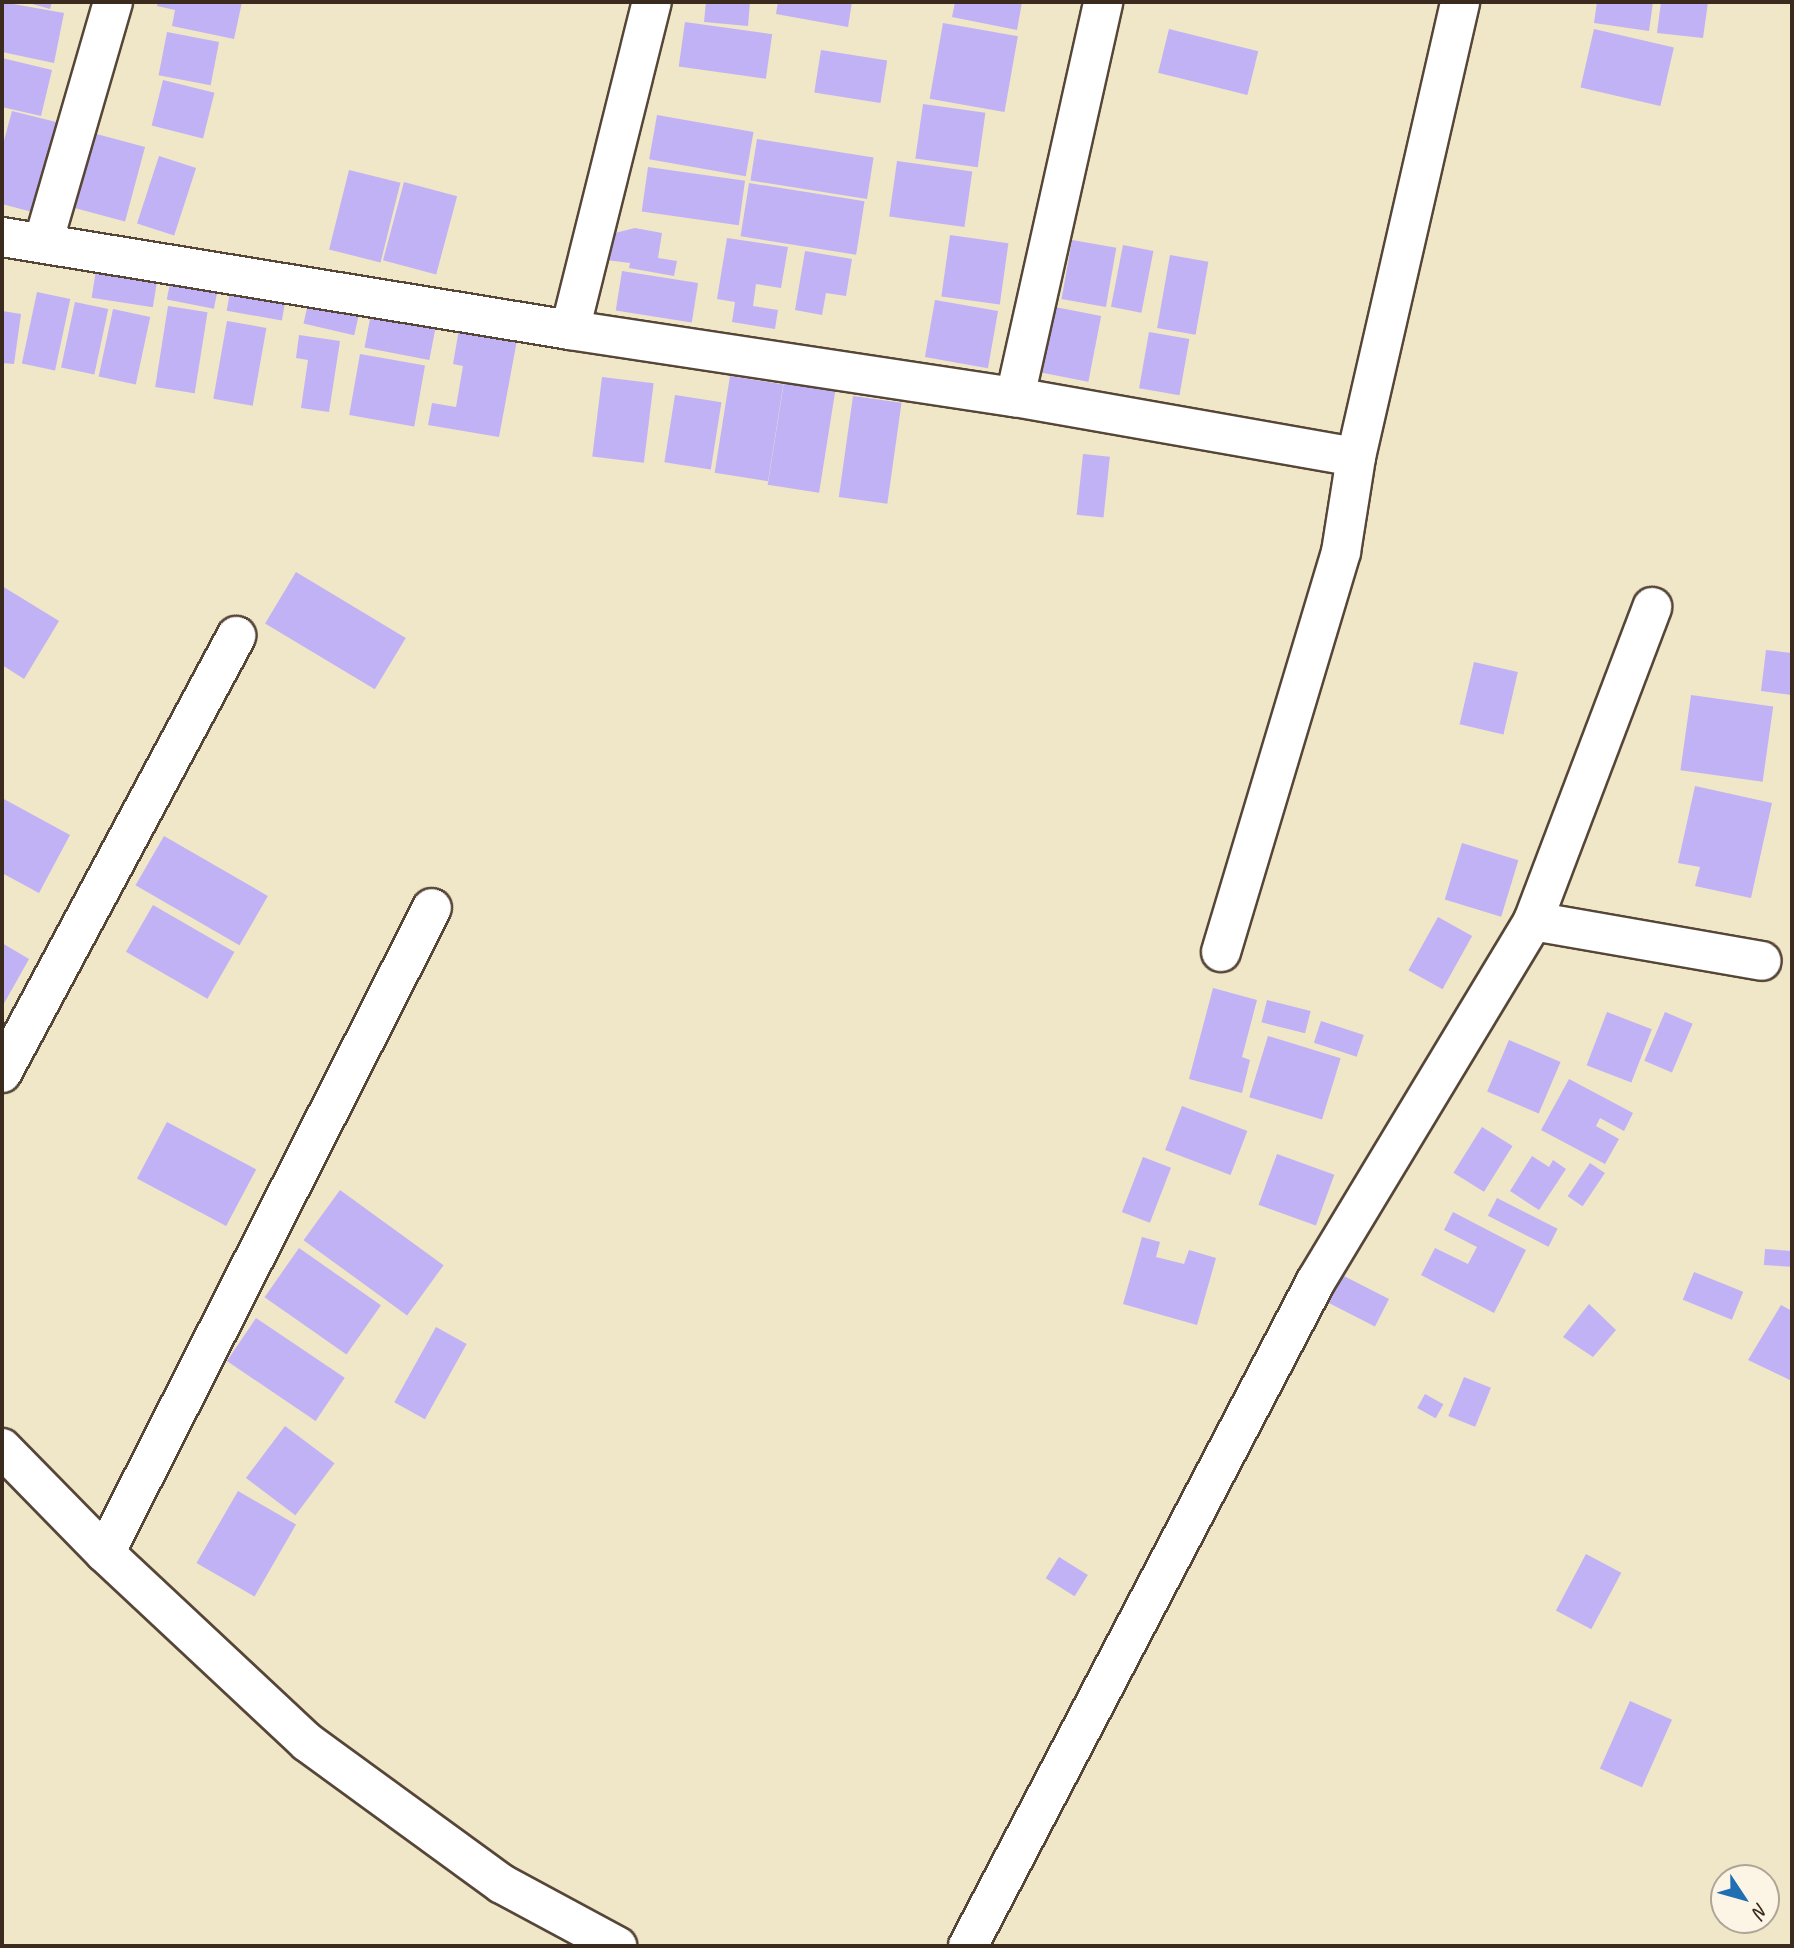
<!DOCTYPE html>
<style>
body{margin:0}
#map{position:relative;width:1794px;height:1948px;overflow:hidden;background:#f0e6c8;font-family:Caveat,sans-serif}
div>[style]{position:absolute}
.building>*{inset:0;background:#c1b2f5;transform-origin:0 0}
.roads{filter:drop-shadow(2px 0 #564638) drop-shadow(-2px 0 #564638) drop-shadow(0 2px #564638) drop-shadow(0 -2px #564638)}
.minor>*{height:38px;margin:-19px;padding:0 19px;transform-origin:19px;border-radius:19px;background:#fff}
span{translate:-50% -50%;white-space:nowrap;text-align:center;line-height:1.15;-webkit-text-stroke:6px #fcf5e5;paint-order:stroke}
.frame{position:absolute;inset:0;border:4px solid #3b2a1e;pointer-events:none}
.north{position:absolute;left:1710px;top:1864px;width:70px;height:70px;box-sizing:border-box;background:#fcf5e5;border:2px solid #afa495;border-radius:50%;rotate:126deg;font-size:19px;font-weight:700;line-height:28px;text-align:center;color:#3b2a1e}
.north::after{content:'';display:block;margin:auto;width:24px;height:32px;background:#1f6fb2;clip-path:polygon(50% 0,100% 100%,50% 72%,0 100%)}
</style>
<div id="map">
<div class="building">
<div style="clip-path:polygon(2px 2px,64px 13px,54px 63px,2px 52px)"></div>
<div style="clip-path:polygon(25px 2px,52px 2px,50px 9px)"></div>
<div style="clip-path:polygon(158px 2px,242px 2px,234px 39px,172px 26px,175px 10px,157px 6px)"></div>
<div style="clip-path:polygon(706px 2px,750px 2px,748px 26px,704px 22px)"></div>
<div style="clip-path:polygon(778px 2px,852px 2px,848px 27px,776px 14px)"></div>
<div style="clip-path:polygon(955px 2px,1022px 2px,1017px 30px,952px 17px)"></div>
<div style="clip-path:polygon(1597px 2px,1653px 2px,1649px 31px,1594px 23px)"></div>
<div style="clip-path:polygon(1661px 2px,1708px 2px,1703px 38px,1657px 33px)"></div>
<div style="left:685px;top:22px;width:88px;height:45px;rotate:8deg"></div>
<div style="left:943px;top:23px;width:76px;height:77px;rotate:10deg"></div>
<div style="left:1169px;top:29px;width:92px;height:45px;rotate:14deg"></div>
<div style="left:1594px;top:29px;width:82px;height:60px;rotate:13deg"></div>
<div style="left:167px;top:32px;width:53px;height:44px;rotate:11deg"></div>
<div style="left:821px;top:50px;width:67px;height:43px;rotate:9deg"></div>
<div style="clip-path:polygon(2px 58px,52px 70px,41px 116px,2px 107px)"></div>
<div style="left:163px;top:80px;width:53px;height:47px;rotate:14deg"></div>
<div style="left:923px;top:104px;width:63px;height:55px;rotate:8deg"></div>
<div style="clip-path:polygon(12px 111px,60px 123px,36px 213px,2px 204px,2px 148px)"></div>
<div style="left:657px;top:115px;width:98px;height:45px;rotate:10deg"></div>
<div style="left:89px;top:132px;width:58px;height:77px;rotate:15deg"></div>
<div style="left:757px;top:139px;width:118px;height:42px;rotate:9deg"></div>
<div style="left:159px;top:156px;width:39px;height:71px;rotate:18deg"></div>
<div style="left:897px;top:161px;width:76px;height:56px;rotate:8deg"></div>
<div style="left:648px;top:167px;width:98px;height:45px;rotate:8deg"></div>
<div style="left:349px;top:170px;width:53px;height:82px;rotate:14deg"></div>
<div style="left:404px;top:182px;width:55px;height:81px;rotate:15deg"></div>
<div style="left:749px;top:183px;width:117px;height:54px;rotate:9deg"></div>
<div style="clip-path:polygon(635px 228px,662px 233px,658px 258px,677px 261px,674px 276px,629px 268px,630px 263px,606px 260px,611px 234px)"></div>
<div style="left:950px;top:235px;width:59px;height:62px;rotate:8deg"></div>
<div style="clip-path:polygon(727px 238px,788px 247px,781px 288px,756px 284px,753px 306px,778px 310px,775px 329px,732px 322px,735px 302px,717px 299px)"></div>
<div style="left:1072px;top:240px;width:45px;height:60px;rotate:10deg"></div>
<div style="left:1123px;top:245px;width:31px;height:63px;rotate:11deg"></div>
<div style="clip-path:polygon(805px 251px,852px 259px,846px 296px,826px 293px,822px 315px,795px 310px)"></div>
<div style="left:1170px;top:255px;width:39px;height:74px;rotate:10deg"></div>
<div style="left:96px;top:270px;width:62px;height:28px;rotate:9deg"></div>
<div style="left:622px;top:271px;width:77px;height:40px;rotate:9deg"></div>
<div style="left:171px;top:278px;width:48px;height:22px;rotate:11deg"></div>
<div style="left:37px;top:292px;width:34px;height:73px;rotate:12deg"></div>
<div style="left:230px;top:292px;width:56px;height:19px;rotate:10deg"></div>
<div style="left:935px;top:300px;width:64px;height:58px;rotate:10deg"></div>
<div style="left:75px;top:302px;width:34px;height:67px;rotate:12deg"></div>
<div style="left:308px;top:304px;width:52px;height:20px;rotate:13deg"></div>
<div style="left:168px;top:306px;width:40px;height:82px;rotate:9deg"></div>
<div style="left:1055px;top:307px;width:47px;height:67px;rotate:11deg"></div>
<div style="left:113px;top:309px;width:38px;height:69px;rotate:12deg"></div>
<div style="clip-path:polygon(2px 311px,21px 314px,14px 364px,2px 363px)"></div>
<div style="left:371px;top:314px;width:66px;height:34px;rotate:11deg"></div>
<div style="left:227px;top:321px;width:40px;height:79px;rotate:10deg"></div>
<div style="clip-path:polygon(459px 329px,517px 340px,499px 437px,428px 425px,432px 403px,456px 407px,463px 366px,453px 364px)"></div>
<div style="left:1149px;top:332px;width:41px;height:57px;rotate:10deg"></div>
<div style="clip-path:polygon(299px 335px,340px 341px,329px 412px,301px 408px,308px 360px,296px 358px)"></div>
<div style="left:360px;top:354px;width:66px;height:62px;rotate:10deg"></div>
<div style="left:730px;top:376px;width:54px;height:98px;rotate:9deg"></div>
<div style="left:602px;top:377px;width:52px;height:80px;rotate:7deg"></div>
<div style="left:784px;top:382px;width:52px;height:104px;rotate:9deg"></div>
<div style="left:675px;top:395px;width:47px;height:68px;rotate:9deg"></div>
<div style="left:853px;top:396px;width:49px;height:102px;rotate:8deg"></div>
<div style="left:1083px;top:454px;width:27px;height:61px;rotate:6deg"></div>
<div style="left:296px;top:572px;width:128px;height:60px;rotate:31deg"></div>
<div style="clip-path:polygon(2px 586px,59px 621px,24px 679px,2px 665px)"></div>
<div style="clip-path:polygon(1766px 650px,1792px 653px,1792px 695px,1761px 691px)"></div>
<div style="left:1474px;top:662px;width:45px;height:64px;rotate:13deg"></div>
<div style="left:1691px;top:695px;width:83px;height:76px;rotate:8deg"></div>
<div style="clip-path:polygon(1695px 786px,1772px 803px,1751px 898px,1695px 886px,1700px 867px,1678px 863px)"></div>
<div style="clip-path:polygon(2px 798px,70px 835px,39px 893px,2px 873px)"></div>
<div style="left:164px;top:836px;width:120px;height:57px;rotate:30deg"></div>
<div style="left:1462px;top:843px;width:59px;height:59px;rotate:17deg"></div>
<div style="left:153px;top:905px;width:94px;height:54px;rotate:30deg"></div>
<div style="left:1438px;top:917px;width:39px;height:61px;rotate:29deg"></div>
<div style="clip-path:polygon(2px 943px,29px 959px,2px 1007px)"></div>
<div style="clip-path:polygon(1213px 988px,1257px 1000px,1242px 1057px,1250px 1060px,1242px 1093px,1189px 1079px)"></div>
<div style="left:1267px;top:1000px;width:45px;height:23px;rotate:14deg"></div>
<div style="left:1607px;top:1012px;width:48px;height:57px;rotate:21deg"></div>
<div style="left:1665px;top:1012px;width:30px;height:53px;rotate:23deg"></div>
<div style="left:1321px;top:1021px;width:45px;height:23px;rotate:18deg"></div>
<div style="left:1268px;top:1036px;width:76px;height:64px;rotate:17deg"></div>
<div style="left:1509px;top:1040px;width:56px;height:56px;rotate:23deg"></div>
<div style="clip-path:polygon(1569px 1079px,1633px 1113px,1624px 1131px,1600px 1118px,1596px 1126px,1619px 1139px,1605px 1164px,1541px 1130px)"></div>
<div style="left:1182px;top:1106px;width:70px;height:47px;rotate:21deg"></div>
<div style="left:167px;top:1122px;width:101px;height:64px;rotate:28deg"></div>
<div style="left:1482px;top:1127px;width:36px;height:54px;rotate:32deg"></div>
<div style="left:1277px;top:1154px;width:61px;height:54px;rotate:20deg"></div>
<div style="clip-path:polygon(1532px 1156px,1549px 1167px,1553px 1160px,1566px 1169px,1539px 1210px,1510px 1191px)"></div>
<div style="left:1143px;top:1157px;width:30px;height:59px;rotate:21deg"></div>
<div style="left:1590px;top:1163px;width:18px;height:40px;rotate:34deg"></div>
<div style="left:340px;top:1190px;width:128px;height:62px;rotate:36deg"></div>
<div style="left:1497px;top:1198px;width:68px;height:20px;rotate:27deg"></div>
<div style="clip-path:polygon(1453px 1212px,1526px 1250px,1494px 1313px,1421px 1275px,1435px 1248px,1468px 1264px,1477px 1247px,1444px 1230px)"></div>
<div style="clip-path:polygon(1142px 1237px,1160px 1242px,1156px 1257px,1184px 1264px,1189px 1250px,1216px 1258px,1197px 1325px,1123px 1304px)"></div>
<div style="left:299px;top:1248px;width:100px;height:60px;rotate:35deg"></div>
<div style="left:1765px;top:1249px;width:27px;height:16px;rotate:4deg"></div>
<div style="left:1694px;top:1272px;width:53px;height:30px;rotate:22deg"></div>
<div style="left:1340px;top:1274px;width:55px;height:31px;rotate:27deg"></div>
<div style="clip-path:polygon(1589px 1304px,1616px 1330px,1593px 1357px,1563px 1337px)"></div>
<div style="clip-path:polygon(1781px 1305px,1792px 1311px,1792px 1381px,1748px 1360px)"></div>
<div style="left:256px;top:1318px;width:107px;height:52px;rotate:34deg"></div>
<div style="left:436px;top:1327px;width:35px;height:86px;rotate:29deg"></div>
<div style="left:1464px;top:1377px;width:29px;height:42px;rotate:22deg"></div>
<div style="left:1425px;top:1394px;width:21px;height:16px;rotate:29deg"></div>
<div style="left:285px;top:1426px;width:62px;height:65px;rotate:37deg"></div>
<div style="left:238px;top:1491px;width:67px;height:83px;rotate:30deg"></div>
<div style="left:1586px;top:1554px;width:40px;height:64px;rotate:28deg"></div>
<div style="left:1059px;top:1557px;width:34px;height:25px;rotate:32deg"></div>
<div style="left:1630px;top:1701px;width:46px;height:74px;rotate:24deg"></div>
</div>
<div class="roads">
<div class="minor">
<div style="left:2px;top:237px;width:576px;rotate:9.3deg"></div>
<div style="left:570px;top:330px;width:450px;rotate:8.6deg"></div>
<div style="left:1015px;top:397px;width:346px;rotate:10deg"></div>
<div style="left:43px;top:243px;width:251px;rotate:-73.8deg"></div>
<div style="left:570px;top:330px;width:338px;rotate:-76deg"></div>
<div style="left:1015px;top:397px;width:405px;rotate:-77.4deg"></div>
<div style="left:1533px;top:921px;width:232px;rotate:9.9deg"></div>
<div style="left:1221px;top:952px;width:418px;rotate:-73.3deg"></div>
<div style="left:1341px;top:552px;width:96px;rotate:-81deg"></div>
<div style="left:1356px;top:457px;width:467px;rotate:-77.1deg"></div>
<div style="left:2px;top:1073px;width:496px;rotate:-61.8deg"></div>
<div style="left:2px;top:1448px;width:147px;rotate:45.6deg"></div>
<div style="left:105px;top:1553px;width:277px;rotate:43.1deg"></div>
<div style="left:307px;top:1742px;width:241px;rotate:36.1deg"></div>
<div style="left:502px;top:1884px;width:131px;rotate:28.3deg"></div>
<div style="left:105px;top:1553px;width:723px;rotate:-63.12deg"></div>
<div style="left:968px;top:1946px;width:751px;rotate:-62.38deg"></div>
<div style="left:1316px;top:1281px;width:420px;rotate:-58.9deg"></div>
<div style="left:1533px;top:921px;width:336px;rotate:-69.2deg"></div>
</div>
</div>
<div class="frame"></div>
<div class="north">N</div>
</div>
